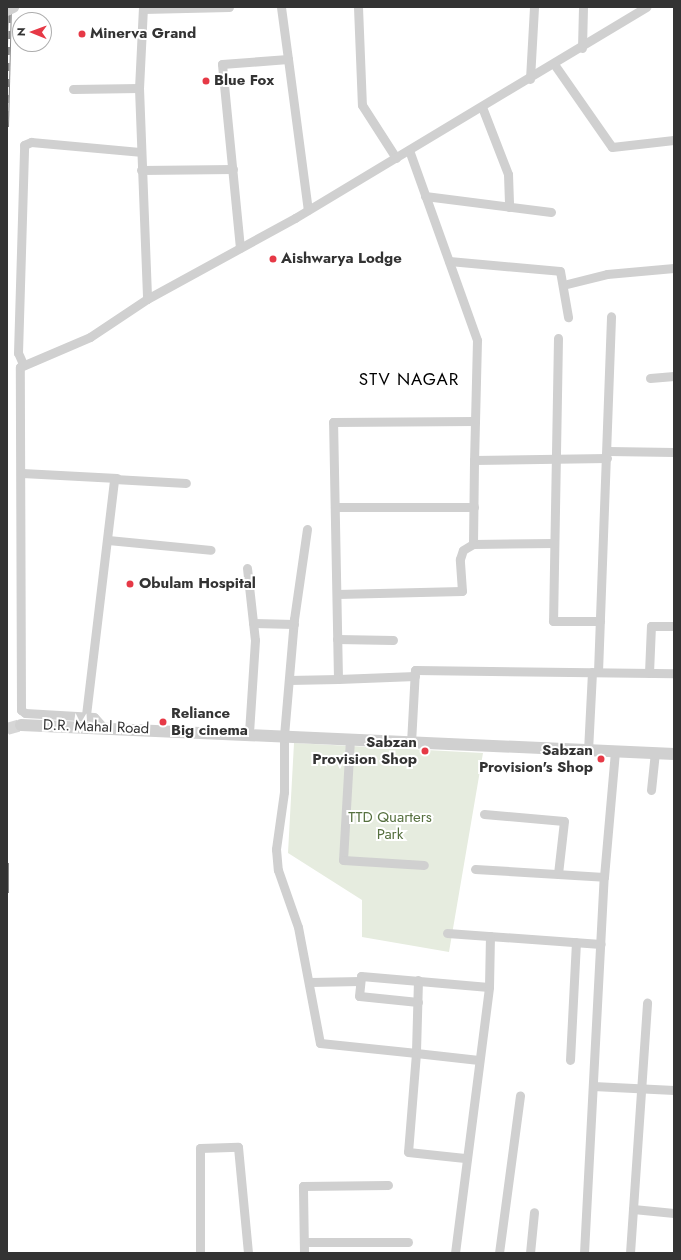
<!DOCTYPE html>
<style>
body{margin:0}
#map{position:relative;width:681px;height:1260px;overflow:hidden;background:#fff;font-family:Jost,sans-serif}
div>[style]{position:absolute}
.green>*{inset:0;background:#e6ecdf}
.tertiary-tunnel>*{height:12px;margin-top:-6px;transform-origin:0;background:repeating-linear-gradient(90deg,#d6d6d6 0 12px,transparent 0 18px)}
.minor>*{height:9px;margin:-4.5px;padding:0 4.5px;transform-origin:4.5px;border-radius:4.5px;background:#d0d0d0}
.tertiary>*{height:12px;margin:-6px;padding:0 6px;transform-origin:6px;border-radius:6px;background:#d0d0d0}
.rail>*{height:4px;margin-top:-2px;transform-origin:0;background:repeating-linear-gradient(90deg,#fff 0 8px,#888 0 16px);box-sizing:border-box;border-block:1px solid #888}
.tertiary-bridge>*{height:12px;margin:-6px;padding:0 6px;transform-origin:6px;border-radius:6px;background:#d0d0d0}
.dots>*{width:11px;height:11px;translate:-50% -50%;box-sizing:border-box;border:2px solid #fff;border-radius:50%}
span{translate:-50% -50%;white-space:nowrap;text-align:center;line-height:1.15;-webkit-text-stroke:4px #fff;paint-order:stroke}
.poi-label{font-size:15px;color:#333;font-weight:700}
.left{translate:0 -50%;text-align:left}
.right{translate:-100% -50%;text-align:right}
.street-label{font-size:15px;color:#333}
.park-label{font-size:15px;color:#56703f}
.quarter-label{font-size:17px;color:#000;letter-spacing:1px}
.frame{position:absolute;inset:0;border:8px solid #333;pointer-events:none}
.north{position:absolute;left:12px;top:12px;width:40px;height:40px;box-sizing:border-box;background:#fff;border:1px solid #adadad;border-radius:50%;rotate:271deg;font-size:11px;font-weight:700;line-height:16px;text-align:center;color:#333}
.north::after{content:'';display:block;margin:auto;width:14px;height:18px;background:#e63946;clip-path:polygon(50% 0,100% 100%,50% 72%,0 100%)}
</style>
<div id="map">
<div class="green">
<div style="clip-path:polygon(294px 743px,483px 753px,449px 952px,362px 937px,362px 900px,288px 853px)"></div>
</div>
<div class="tertiary-tunnel">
<div style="left:7px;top:729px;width:15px;rotate:-16deg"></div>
</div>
<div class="minor">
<div style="left:143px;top:7px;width:81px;rotate:92.8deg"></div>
<div style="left:139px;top:88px;width:211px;rotate:87.8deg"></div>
<div style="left:358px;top:7px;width:98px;rotate:87.7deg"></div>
<div style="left:362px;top:105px;width:63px;rotate:57.3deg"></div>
<div style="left:143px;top:9px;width:86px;rotate:-1.3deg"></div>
<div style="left:582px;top:48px;width:41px;rotate:-88.6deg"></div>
<div style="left:288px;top:59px;width:152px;rotate:82.5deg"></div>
<div style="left:554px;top:64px;width:101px;rotate:55.1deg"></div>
<div style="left:612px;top:147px;width:62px;rotate:-6.4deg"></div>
<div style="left:530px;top:79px;width:72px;rotate:-86.8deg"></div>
<div style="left:73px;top:89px;width:66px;rotate:-0.9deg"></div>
<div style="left:482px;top:107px;width:72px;rotate:68.8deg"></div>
<div style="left:508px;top:174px;width:33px;rotate:88deg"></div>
<div style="left:409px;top:150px;width:202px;rotate:70.3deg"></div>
<div style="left:477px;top:340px;width:120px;rotate:91.4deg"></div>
<div style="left:141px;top:170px;width:92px;rotate:-0.6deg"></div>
<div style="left:425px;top:196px;width:127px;rotate:7.2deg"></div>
<div style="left:240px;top:248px;width:185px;rotate:-95.6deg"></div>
<div style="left:222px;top:64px;width:66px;rotate:-4.3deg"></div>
<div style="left:288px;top:59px;width:52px;rotate:-97.7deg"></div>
<div style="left:449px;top:261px;width:111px;rotate:5.1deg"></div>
<div style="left:560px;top:271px;width:47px;rotate:80.1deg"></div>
<div style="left:563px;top:285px;width:45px;rotate:-14deg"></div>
<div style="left:607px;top:274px;width:67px;rotate:-5.1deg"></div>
<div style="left:558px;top:338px;width:283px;rotate:91deg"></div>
<div style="left:553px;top:621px;width:47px"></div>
<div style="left:23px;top:364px;width:12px;rotate:-114deg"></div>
<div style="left:18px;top:353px;width:208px;rotate:-88.3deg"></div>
<div style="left:24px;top:145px;width:8px;rotate:-23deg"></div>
<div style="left:31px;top:142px;width:109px;rotate:5.2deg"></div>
<div style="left:650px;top:378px;width:24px;rotate:-5deg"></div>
<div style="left:608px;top:451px;width:66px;rotate:0.9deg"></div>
<div style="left:22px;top:473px;width:95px;rotate:3deg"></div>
<div style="left:335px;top:507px;width:139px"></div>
<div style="left:307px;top:529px;width:91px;rotate:98.2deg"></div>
<div style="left:294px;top:619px;width:117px;rotate:94.9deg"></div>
<div style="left:284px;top:736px;width:56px;rotate:90deg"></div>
<div style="left:284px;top:792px;width:58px;rotate:98deg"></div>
<div style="left:276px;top:849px;width:21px;rotate:85deg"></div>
<div style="left:278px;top:870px;width:60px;rotate:70.7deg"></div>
<div style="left:298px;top:927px;width:118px;rotate:79.3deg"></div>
<div style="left:320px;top:1043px;width:97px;rotate:5.9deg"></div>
<div style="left:416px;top:1053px;width:99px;rotate:94.6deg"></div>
<div style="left:408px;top:1152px;width:57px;rotate:6deg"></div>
<div style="left:108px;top:540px;width:103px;rotate:5.5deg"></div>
<div style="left:554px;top:543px;width:81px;rotate:179.3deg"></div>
<div style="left:473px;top:544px;width:84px;rotate:-89.3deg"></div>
<div style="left:474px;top:460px;width:133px;rotate:-0.9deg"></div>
<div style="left:247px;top:568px;width:72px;rotate:83.7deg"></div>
<div style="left:255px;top:640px;width:94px;rotate:93.7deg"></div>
<div style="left:337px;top:594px;width:125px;rotate:-1.4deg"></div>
<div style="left:462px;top:591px;width:32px;rotate:-94deg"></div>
<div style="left:460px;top:559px;width:9px;rotate:-72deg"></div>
<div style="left:463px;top:550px;width:12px;rotate:-31deg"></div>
<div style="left:253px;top:623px;width:41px;rotate:1.4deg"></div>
<div style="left:337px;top:639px;width:56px;rotate:1deg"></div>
<div style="left:598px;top:672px;width:356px;rotate:-87.9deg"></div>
<div style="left:649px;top:673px;width:47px;rotate:-87.6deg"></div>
<div style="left:651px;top:626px;width:23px"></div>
<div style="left:415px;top:676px;width:77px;rotate:177.8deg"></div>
<div style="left:338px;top:679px;width:257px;rotate:-91.1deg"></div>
<div style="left:333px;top:422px;width:142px;rotate:-0.4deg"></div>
<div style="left:289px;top:680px;width:49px;rotate:-1.2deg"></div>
<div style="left:86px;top:715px;width:238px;rotate:-83.2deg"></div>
<div style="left:114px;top:479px;width:72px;rotate:3.2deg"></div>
<div style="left:103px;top:727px;width:13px;rotate:-132deg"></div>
<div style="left:94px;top:717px;width:69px;rotate:-176.7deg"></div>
<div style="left:25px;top:713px;width:5px;rotate:-143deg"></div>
<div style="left:21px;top:710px;width:343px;rotate:-90.2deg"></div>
<div style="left:20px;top:367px;width:76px;rotate:-23.2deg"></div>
<div style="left:90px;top:337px;width:69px;rotate:-33.7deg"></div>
<div style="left:147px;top:299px;width:169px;rotate:-28.7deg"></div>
<div style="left:295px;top:218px;width:410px;rotate:-31deg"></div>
<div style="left:350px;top:739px;width:121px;rotate:93.3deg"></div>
<div style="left:343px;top:860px;width:81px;rotate:3.5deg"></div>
<div style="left:411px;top:743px;width:73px;rotate:-86.9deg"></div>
<div style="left:415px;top:670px;width:259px;rotate:0.7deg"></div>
<div style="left:588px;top:751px;width:79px;rotate:-87.1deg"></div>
<div style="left:651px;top:790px;width:36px;rotate:-84deg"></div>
<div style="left:484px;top:814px;width:80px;rotate:5deg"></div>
<div style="left:564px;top:821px;width:53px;rotate:96.5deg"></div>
<div style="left:475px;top:869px;width:129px;rotate:3.5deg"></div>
<div style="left:447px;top:933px;width:154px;rotate:4.1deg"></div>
<div style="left:418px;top:980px;width:73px;rotate:91.6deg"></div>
<div style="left:416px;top:1053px;width:63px;rotate:6.3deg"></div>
<div style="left:310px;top:982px;width:50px;rotate:-1.1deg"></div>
<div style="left:418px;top:1002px;width:59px;rotate:-174.2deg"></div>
<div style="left:359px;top:996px;width:20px;rotate:-84deg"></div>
<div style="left:361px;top:976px;width:128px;rotate:4.9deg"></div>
<div style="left:570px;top:1060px;width:118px;rotate:-87.1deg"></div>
<div style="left:593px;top:1086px;width:81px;rotate:2.8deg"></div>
<div style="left:633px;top:1209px;width:41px;rotate:5.6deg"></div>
<div style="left:304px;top:1242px;width:104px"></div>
<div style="left:200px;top:1253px;width:105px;rotate:-90deg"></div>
<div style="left:200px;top:1148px;width:38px;rotate:-2deg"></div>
<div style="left:238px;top:1147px;width:106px;rotate:84.6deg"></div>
<div style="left:304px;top:1253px;width:67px;rotate:-90.9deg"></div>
<div style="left:303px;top:1186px;width:85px;rotate:-0.7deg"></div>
<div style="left:455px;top:1253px;width:268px;rotate:-82.7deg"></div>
<div style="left:489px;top:987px;width:51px;rotate:-88.9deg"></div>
<div style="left:499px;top:1253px;width:159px;rotate:-82.4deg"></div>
<div style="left:530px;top:1253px;width:41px;rotate:-84.4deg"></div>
<div style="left:584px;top:1253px;width:377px;rotate:-87deg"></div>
<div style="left:604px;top:877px;width:125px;rotate:-85deg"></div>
<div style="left:630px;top:1253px;width:251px;rotate:-86.1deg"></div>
</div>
<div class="tertiary">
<div style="left:21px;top:725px;width:654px;rotate:2.54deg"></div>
</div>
<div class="rail">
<div style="left:7px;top:127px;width:120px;rotate:-88.6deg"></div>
<div style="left:7px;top:863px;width:30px;rotate:90deg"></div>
</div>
<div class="tertiary-bridge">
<div style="left:7px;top:10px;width:7px;rotate:-27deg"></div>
</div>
<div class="dots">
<div style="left:82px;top:34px;background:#e63946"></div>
<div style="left:206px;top:81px;background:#e63946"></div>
<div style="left:273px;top:259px;background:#e63946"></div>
<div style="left:130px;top:584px;background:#e63946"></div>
<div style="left:163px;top:722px;background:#e63946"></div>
<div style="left:425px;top:751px;background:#e63946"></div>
<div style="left:601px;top:759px;background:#e63946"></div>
</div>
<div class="poi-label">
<span class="left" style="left:90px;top:34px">Minerva Grand</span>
<span class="left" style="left:214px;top:81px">Blue Fox</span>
<span class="left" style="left:281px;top:259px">Aishwarya Lodge</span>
<span class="left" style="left:139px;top:584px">Obulam Hospital</span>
<span class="left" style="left:171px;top:722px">Reliance<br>Big cinema</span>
<span class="right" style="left:417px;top:751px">Sabzan<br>Provision Shop</span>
<span class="right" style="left:593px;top:759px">Sabzan<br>Provision's Shop</span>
</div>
<div class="street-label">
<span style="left:96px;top:727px;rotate:2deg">D.R. Mahal Road</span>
</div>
<div class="park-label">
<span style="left:390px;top:826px">TTD Quarters<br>Park</span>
</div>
<div class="quarter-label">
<span style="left:409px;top:380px">STV NAGAR</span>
</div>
<div class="frame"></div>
<div class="north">N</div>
</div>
